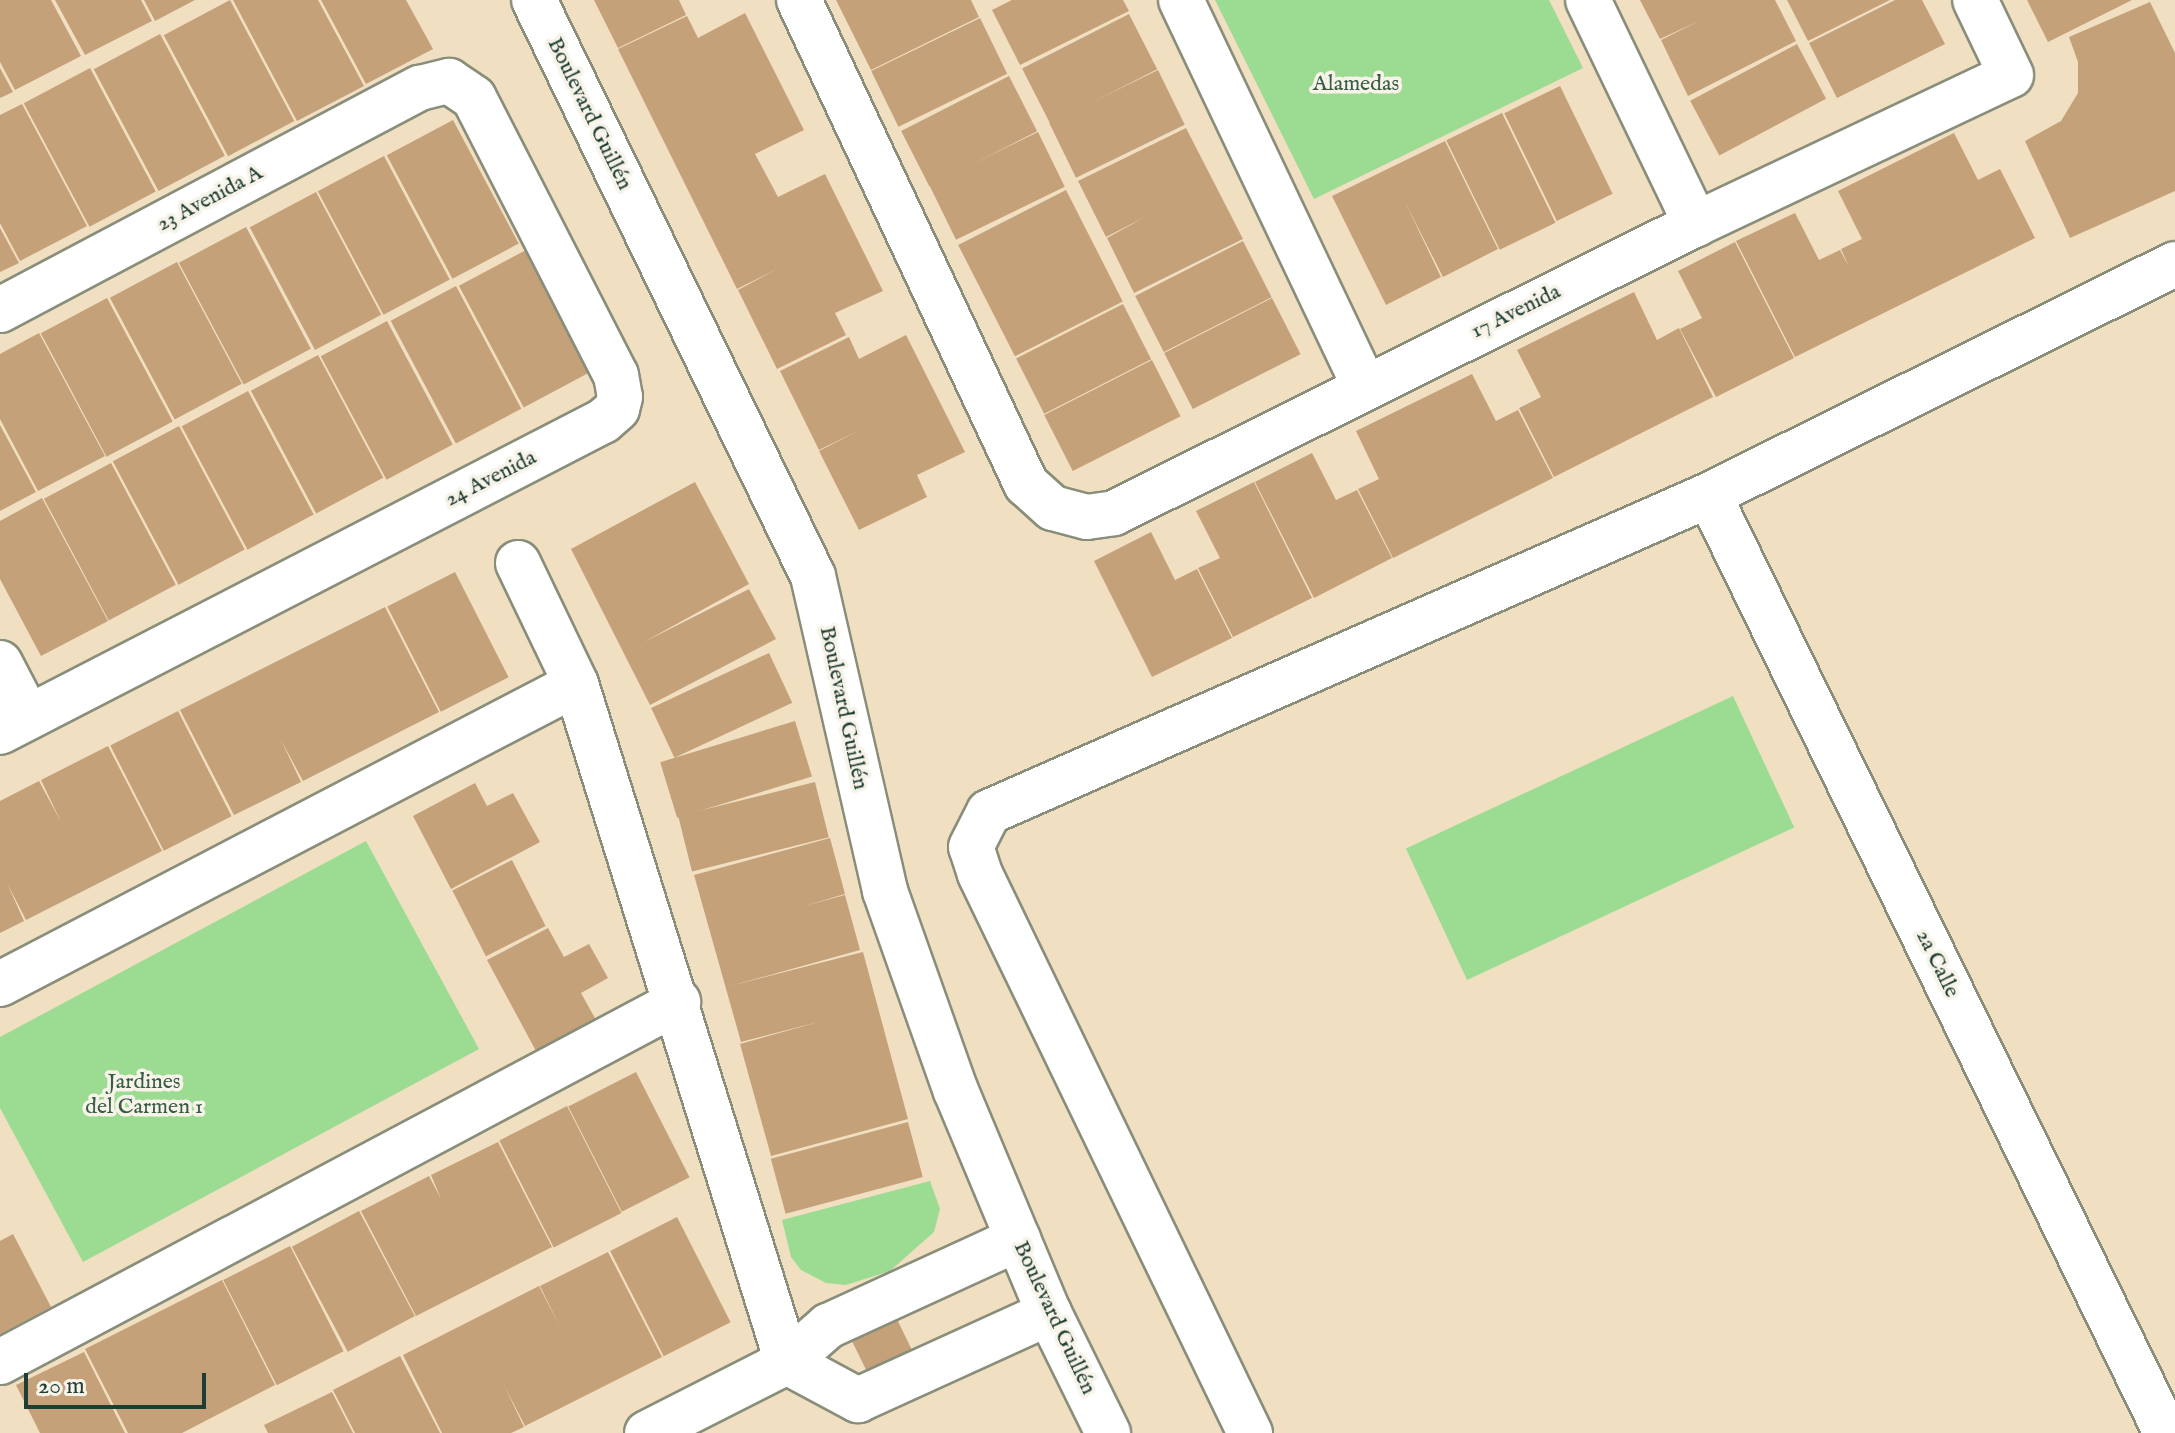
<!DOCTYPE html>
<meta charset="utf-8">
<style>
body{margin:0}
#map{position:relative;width:2175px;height:1433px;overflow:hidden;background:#f1dfc1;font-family:"IM FELL English",serif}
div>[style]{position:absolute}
.green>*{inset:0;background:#9bdc92;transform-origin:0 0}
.building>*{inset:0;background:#c5a17a;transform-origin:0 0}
.roads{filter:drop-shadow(2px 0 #888e7a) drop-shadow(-2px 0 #888e7a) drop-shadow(0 2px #888e7a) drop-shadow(0 -2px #888e7a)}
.minor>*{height:44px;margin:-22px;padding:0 22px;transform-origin:22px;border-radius:22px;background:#fff}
.secondary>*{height:44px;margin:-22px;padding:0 22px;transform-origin:22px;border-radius:22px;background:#fff}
span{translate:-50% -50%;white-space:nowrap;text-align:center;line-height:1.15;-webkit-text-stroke:7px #f7f3e8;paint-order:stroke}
.park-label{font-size:22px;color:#385d47}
.street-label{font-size:22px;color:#1f3d34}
.scale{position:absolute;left:24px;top:1373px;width:182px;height:36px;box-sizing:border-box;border:4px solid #1f3d34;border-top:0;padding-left:10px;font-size:24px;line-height:28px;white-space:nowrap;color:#1f3d34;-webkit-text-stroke:6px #f7f3e8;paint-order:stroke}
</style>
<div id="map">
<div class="green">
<div style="clip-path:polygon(1215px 0,1549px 0,1583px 68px,1314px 199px)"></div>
<div style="left:1733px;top:696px;width:145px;height:361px;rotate:65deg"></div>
<div style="clip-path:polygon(366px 841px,479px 1049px,83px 1262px,0 1108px,0 1037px)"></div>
<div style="clip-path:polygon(930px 1181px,940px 1209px,934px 1232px,890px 1271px,846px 1285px,826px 1283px,801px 1270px,791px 1257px,782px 1220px)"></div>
</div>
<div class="building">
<div style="clip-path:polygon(0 0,51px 0,81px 56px,15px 90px,0 62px)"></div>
<div style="clip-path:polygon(55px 0,141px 0,152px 21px,85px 55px)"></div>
<div style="clip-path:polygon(144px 0,195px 0,155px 21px)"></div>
<div style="left:230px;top:0;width:137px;height:75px;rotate:62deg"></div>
<div style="clip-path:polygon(233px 0,318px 0,364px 86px,297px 121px)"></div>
<div style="clip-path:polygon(321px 0,406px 0,433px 49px,366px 84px)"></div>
<div style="clip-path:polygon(594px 0,679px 0,686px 15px,618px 48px)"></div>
<div style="clip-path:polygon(836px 0,971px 0,979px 17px,871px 70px)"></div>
<div style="clip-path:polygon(1012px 0,1123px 0,1129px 11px,1020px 65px,992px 10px)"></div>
<div style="clip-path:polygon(1640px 0,1775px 0,1796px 41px,1688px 96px,1661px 40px,1699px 21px,1660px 39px)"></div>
<div style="clip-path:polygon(1787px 0,1890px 0,1808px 41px)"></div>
<div style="clip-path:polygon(1895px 0,1922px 0,1945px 44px,1837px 98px,1809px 43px)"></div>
<div style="clip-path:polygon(2027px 0,2132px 0,2048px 42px)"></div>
<div style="clip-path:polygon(2150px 2px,2175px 53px,2175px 191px,2070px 238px,2025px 141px,2061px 121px,2078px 93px,2078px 62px,2069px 37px)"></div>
<div style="clip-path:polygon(745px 13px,804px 130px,755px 154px,778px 197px,825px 174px,883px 291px,835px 313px,846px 335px,777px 369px,738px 290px,779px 268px,737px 289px,618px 49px,687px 16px,698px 38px)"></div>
<div style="left:1129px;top:14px;width:62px;height:120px;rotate:63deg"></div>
<div style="left:980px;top:18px;width:62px;height:121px;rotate:64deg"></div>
<div style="left:160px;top:34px;width:138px;height:75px;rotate:62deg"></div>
<div style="left:1797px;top:44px;width:62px;height:121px;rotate:62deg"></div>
<div style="clip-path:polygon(0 68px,13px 92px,0 98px)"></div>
<div style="left:90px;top:68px;width:140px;height:75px;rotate:62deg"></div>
<div style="left:1158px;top:70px;width:61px;height:121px;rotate:64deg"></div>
<div style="left:1009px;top:76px;width:62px;height:121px;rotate:63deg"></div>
<div style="left:1560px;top:86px;width:120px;height:62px;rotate:64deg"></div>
<div style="clip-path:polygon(22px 104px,87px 226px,20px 261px,0 223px,0 115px)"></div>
<div style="left:1502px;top:113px;width:122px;height:62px;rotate:64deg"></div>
<div style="left:453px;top:120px;width:140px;height:75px;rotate:62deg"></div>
<div style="clip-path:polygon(1186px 128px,1243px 239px,1134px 293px,1107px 238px,1145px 217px,1106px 237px,1078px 181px)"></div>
<div style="left:1038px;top:132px;width:61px;height:121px;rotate:64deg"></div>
<div style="clip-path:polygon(1954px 133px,1978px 180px,2000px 169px,2035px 238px,1795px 357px,1736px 241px,1795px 213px,1819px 260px,1840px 250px,1849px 267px,1841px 249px,1862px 239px,1838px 191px)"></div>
<div style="clip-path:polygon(1445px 141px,1498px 249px,1443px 277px,1405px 202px,1441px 277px,1386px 305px,1332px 196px)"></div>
<div style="left:384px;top:156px;width:140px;height:75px;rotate:62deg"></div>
<div style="left:1066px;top:190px;width:125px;height:121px;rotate:63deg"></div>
<div style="left:316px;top:192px;width:139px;height:75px;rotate:62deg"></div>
<div style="left:246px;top:227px;width:138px;height:76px;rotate:62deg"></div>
<div style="clip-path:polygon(0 228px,19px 263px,0 272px)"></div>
<div style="left:1243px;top:241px;width:63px;height:121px;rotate:63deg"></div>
<div style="clip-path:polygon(1735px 242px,1794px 358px,1716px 397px,1680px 329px,1702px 318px,1678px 271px)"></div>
<div style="left:526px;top:250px;width:138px;height:76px;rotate:62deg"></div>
<div style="left:177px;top:262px;width:138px;height:76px;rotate:62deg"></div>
<div style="left:456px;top:286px;width:139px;height:74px;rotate:62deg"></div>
<div style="clip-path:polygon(1634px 292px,1657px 340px,1679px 328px,1713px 397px,1554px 477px,1519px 408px,1541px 397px,1517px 350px)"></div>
<div style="left:107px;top:298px;width:140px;height:75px;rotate:62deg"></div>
<div style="left:1272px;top:298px;width:63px;height:121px;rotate:63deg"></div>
<div style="left:1123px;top:304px;width:62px;height:120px;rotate:63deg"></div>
<div style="left:387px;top:321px;width:140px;height:75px;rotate:62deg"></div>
<div style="clip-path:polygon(39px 333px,105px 456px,38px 491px,0 419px,0 354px)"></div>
<div style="clip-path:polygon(906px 335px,965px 452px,917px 475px,927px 497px,859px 530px,819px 451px,860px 430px,819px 450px,780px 371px,849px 337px,859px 359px)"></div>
<div style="left:318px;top:355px;width:139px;height:76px;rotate:62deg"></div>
<div style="left:1152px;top:360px;width:63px;height:121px;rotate:63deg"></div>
<div style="clip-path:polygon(1472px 374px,1496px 421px,1518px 410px,1553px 478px,1393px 558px,1358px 489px,1379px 479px,1356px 431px)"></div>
<div style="left:248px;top:391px;width:140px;height:75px;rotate:62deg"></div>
<div style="clip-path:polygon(0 425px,36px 492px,0 511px)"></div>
<div style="left:179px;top:426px;width:140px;height:75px;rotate:62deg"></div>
<div style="clip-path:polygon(1312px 453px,1336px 500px,1357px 490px,1392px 558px,1314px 598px,1255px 482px)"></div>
<div style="left:111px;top:463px;width:138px;height:76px;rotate:62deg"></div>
<div style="clip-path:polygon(695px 482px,749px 584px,644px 642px,749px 589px,776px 639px,650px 705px,571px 549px)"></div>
<div style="clip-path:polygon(1254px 482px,1312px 598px,1233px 637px,1198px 568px,1220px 558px,1196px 511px)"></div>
<div style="clip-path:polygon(42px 498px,108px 621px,41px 656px,0 579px,0 521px)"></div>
<div style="clip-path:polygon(1151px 532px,1175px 580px,1197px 569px,1232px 638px,1152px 677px,1094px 561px)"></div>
<div style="left:455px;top:572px;width:118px;height:76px;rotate:63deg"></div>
<div style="clip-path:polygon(385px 607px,439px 712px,303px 781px,281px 740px,301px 782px,234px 815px,180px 710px)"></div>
<div style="left:769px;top:653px;width:55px;height:130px;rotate:65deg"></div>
<div style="left:178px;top:711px;width:118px;height:76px;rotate:63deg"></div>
<div style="left:795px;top:721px;width:58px;height:141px;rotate:73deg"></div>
<div style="clip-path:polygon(108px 746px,162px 851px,26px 920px,7px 883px,24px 921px,0 933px,0 801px,39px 781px,61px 822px,41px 780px)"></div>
<div style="left:815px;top:782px;width:57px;height:141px;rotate:76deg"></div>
<div style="clip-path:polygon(475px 783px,487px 806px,513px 793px,540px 842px,451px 889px,413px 816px)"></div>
<div style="clip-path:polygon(830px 838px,845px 894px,804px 906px,845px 895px,860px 950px,730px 986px,863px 952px,908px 1119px,771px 1156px,740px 1044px,822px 1021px,741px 1042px,694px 875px)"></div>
<div style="left:512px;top:860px;width:74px;height:67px;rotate:63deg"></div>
<div style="clip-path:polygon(548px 928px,564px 957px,589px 944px,608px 978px,581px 993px,596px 1020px,536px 1051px,487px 960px)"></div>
<div style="left:636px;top:1072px;width:118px;height:76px;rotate:63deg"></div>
<div style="left:567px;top:1106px;width:120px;height:76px;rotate:63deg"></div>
<div style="left:908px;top:1122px;width:57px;height:142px;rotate:75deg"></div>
<div style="clip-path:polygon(498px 1142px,552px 1247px,416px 1316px,361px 1211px,429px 1176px,441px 1199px,431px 1175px)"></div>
<div style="left:359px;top:1211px;width:119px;height:76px;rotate:62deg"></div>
<div style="left:677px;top:1217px;width:118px;height:75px;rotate:63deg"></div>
<div style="clip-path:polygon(13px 1234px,51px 1307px,0 1334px,0 1241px)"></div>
<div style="left:290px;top:1246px;width:118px;height:75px;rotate:63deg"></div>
<div style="clip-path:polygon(608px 1252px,662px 1357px,525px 1426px,504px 1385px,524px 1427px,511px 1433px,442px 1433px,403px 1355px,539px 1286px,560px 1327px,540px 1286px)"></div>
<div style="clip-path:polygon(222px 1280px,275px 1385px,182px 1433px,128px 1433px,85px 1349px)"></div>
<div style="left:892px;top:1309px;width:53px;height:50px;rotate:64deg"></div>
<div style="clip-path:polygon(84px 1352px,125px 1433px,40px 1433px,16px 1385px)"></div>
<div style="clip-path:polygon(400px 1356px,440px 1433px,355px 1433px,333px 1390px)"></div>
<div style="clip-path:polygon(332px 1392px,353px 1433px,268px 1433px,264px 1425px)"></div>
</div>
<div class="roads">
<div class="minor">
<div style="left:799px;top:0;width:535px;rotate:64.87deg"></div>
<div style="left:1026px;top:484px;width:36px;rotate:42deg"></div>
<div style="left:1053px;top:508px;width:35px;rotate:15deg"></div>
<div style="left:1087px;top:517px;width:27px;rotate:-8deg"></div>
<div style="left:1114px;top:513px;width:650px;rotate:-26.41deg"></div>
<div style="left:1696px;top:224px;width:348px;rotate:-25.3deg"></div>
<div style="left:2011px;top:75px;width:83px;rotate:-115.6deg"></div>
<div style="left:1181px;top:0;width:429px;rotate:64.6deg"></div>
<div style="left:1588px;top:0;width:249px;rotate:64.3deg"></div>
<div style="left:0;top:310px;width:475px;rotate:-27.9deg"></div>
<div style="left:420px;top:88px;width:30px;rotate:-14deg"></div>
<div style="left:449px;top:81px;width:30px;rotate:34deg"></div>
<div style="left:474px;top:98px;width:311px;rotate:62.9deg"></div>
<div style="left:616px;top:375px;width:22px;rotate:80deg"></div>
<div style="left:620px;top:397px;width:12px;rotate:104deg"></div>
<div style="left:617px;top:409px;width:18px;rotate:139deg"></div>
<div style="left:603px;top:421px;width:678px;rotate:152.72deg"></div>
<div style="left:1709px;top:495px;width:1043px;rotate:64.02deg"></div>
<div style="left:518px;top:563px;width:134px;rotate:64.4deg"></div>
<div style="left:576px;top:684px;width:710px;rotate:72.71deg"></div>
<div style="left:787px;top:1362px;width:81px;rotate:28.2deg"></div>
<div style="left:858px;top:1400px;width:210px;rotate:-24.5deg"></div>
<div style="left:0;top:663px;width:61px;rotate:62.6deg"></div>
<div style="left:0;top:984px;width:649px;rotate:-27.51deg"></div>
<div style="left:0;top:1362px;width:768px;rotate:-27.97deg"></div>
<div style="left:647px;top:1433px;width:157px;rotate:-26.9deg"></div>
<div style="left:787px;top:1362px;width:55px;rotate:-41.3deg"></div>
<div style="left:828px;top:1326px;width:209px;rotate:-24.6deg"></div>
<div style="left:1250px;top:1433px;width:621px;rotate:-115.78deg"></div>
<div style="left:980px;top:874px;width:28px;rotate:-108deg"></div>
<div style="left:971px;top:847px;width:39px;rotate:-63deg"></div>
<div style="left:989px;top:812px;width:787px;rotate:-23.76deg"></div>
<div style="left:1709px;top:495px;width:520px;rotate:-26.37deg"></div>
</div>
<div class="secondary">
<div style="left:534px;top:0;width:640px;rotate:64.16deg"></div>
<div style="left:813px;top:576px;width:323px;rotate:77.1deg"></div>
<div style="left:885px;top:891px;width:212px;rotate:70.5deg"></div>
<div style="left:956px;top:1091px;width:241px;rotate:67.3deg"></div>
<div style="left:1049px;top:1313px;width:134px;rotate:63.8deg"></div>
</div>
</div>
<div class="park-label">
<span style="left:1356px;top:85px">Alamedas</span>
<span style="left:144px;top:1095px">Jardines<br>del Carmen 1</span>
</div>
<div class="street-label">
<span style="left:589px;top:114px;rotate:64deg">Boulevard Guillén</span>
<span style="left:210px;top:199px;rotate:-28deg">23 Avenida A</span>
<span style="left:1516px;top:312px;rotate:-26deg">17 Avenida</span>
<span style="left:491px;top:479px;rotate:-27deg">24 Avenida</span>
<span style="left:843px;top:708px;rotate:78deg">Boulevard Guillén</span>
<span style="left:1937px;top:964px;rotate:64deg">2a Calle</span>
<span style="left:1054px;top:1318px;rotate:65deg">Boulevard Guillén</span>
</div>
<div class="scale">20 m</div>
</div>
